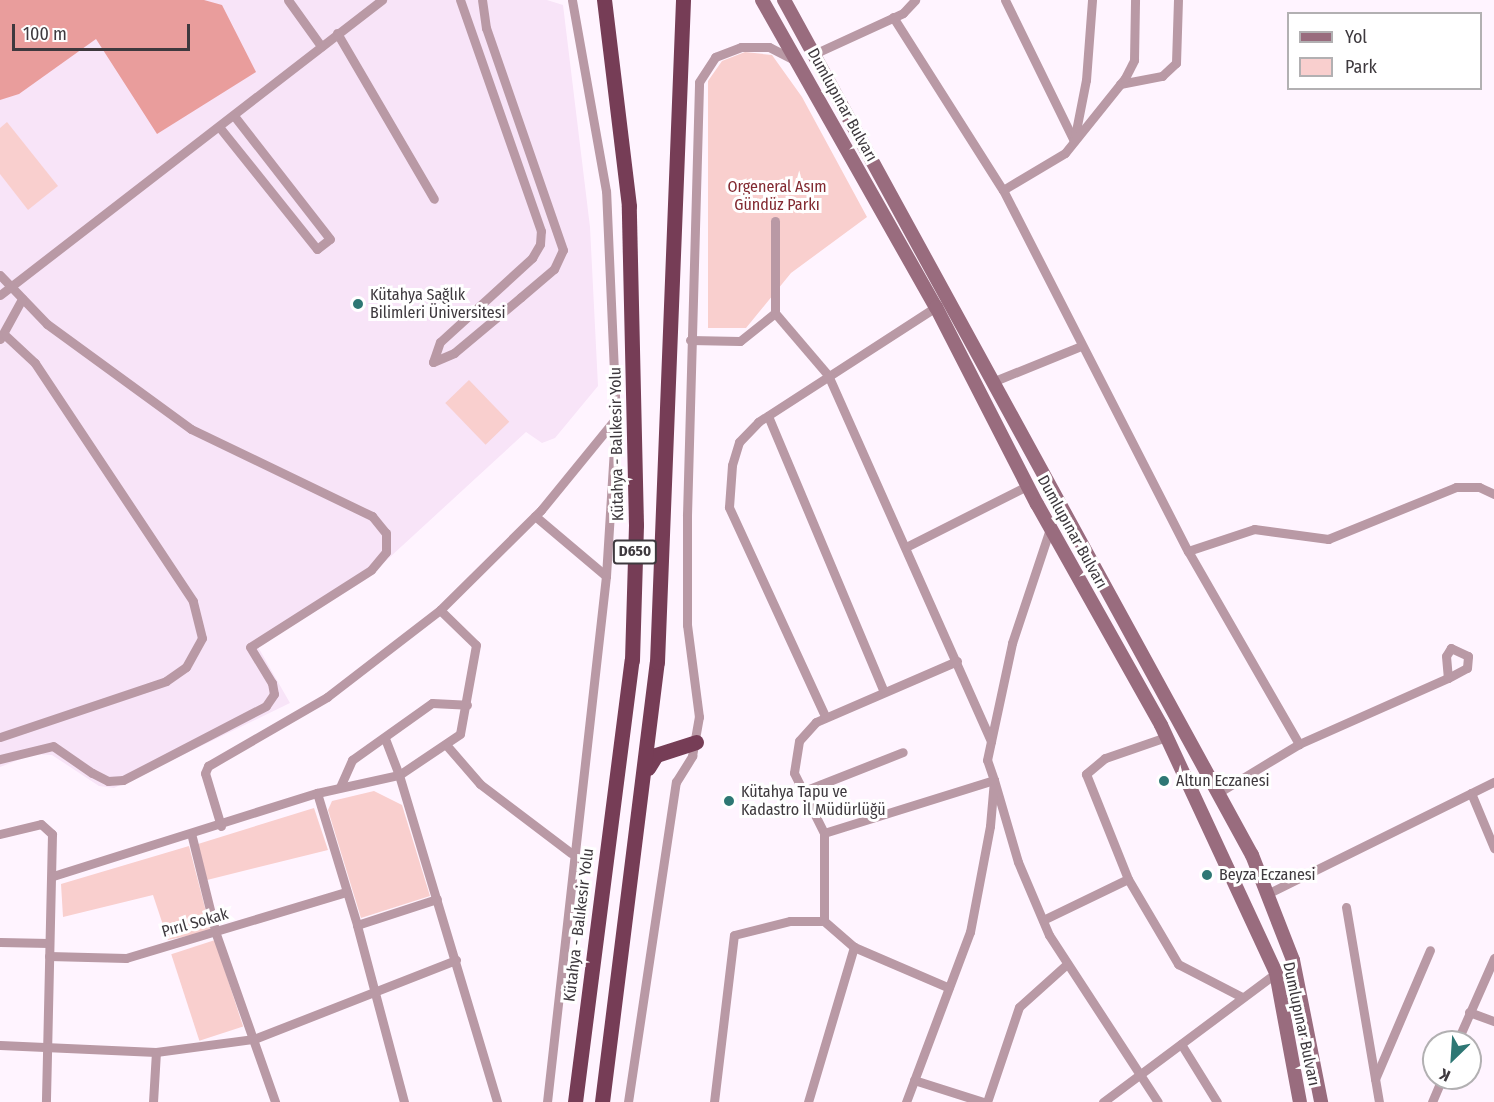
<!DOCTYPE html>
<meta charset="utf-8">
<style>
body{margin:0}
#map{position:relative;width:1494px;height:1102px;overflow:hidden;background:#fff4ff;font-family:"Fira Sans Condensed",sans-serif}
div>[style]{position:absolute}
.built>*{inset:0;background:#f8e4f8}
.green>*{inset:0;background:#f9cfce;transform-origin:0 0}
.forest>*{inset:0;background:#e99d9c}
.minor>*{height:9px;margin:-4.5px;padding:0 4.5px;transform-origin:4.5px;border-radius:4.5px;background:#b999a5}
.secondary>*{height:14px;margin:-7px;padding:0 7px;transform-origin:7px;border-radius:7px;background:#996c7e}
.trunk>*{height:15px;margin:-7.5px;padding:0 7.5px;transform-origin:7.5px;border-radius:7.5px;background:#763d56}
.dots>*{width:16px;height:16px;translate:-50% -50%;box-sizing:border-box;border:3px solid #fff;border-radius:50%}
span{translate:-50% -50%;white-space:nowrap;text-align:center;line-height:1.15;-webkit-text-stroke:6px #fff;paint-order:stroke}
.shield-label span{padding:2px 4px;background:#fff;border:2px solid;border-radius:4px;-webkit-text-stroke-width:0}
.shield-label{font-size:15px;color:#3e393e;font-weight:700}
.street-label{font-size:16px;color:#3e393e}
.park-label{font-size:16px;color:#822930}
.poi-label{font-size:16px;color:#3e393e}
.left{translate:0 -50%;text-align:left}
.legend{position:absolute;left:1287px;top:12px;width:195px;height:78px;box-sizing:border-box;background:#fff;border:2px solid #b2b0b2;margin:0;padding:8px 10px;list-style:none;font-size:18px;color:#3e393e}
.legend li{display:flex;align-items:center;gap:12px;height:30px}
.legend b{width:30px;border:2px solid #b2b0b2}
.north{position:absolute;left:1422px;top:1030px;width:60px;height:60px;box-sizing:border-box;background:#fff;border:2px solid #b2b0b2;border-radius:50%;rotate:205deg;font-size:16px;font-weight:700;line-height:24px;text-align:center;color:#3e393e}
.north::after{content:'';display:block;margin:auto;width:21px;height:27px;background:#2e7774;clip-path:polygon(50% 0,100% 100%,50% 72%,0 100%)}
.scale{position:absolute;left:12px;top:24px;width:178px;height:27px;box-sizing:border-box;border:3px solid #3e393e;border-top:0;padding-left:8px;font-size:18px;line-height:21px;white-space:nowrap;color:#3e393e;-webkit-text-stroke:4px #fff;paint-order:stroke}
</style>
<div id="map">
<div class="built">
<div style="clip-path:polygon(0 0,547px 0,563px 5px,590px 227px,598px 386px,555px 438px,542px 443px,526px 432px,365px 580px,258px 647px,290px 703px,114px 788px,99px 786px,52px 755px,34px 754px,0 767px)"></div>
</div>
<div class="green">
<div style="clip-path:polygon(745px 52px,772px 55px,802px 97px,867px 217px,791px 273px,746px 328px,708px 328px,708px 81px,722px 61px)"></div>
<div style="clip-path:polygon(7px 122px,58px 186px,28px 210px,0 174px,0 128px)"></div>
<div style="left:469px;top:380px;width:58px;height:33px;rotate:46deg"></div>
<div style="clip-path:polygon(374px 791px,402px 805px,430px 896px,361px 918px,328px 810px,332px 801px)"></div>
<div style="clip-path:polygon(314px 808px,328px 850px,207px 880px,198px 844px)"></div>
<div style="clip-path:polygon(189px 846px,211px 931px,168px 940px,153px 895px,63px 917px,61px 884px)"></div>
<div style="left:215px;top:940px;width:91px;height:46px;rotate:72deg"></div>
</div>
<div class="forest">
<div style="clip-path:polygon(0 0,204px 0,222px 5px,256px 72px,157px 134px,96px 39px,19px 94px,0 100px)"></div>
</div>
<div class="minor">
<div style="left:288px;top:0;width:57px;rotate:54.3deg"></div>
<div style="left:1005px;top:0;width:157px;rotate:63.9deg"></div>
<div style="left:1074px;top:141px;width:62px;rotate:-78.9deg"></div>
<div style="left:1086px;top:80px;width:80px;rotate:-85.7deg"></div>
<div style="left:893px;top:17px;width:205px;rotate:57.6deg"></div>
<div style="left:1003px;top:190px;width:406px;rotate:62.9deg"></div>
<div style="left:1188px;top:551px;width:223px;rotate:60.1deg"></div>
<div style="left:337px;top:33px;width:192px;rotate:59.7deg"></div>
<div style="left:814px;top:54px;width:98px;rotate:-24.7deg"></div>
<div style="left:903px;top:13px;width:18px;rotate:-47deg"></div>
<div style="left:1120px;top:84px;width:43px;rotate:-10.8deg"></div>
<div style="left:1162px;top:76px;width:19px;rotate:-43deg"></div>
<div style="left:1176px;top:63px;width:63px;rotate:-88.2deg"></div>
<div style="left:220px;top:128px;width:155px;rotate:51.3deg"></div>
<div style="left:317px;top:249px;width:16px;rotate:-38deg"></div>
<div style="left:330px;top:239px;width:155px;rotate:-127.9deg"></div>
<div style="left:1003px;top:190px;width:72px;rotate:-30.8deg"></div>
<div style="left:1065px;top:153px;width:96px;rotate:-51.3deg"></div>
<div style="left:1125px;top:78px;width:20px;rotate:-63deg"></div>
<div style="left:1134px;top:60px;width:60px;rotate:-89deg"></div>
<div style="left:0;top:275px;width:68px;rotate:46.2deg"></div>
<div style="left:47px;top:324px;width:178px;rotate:36.1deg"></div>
<div style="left:191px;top:429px;width:201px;rotate:25.7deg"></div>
<div style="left:372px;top:516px;width:22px;rotate:51deg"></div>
<div style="left:386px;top:533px;width:19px;rotate:90deg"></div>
<div style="left:386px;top:552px;width:23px;rotate:130deg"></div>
<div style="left:371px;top:570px;width:143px;rotate:147.5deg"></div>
<div style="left:250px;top:647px;width:42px;rotate:58.6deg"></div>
<div style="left:272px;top:683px;width:11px;rotate:80deg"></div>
<div style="left:274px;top:694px;width:14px;rotate:124deg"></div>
<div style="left:266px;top:706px;width:161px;rotate:152.6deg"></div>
<div style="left:123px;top:780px;width:15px;rotate:176deg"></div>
<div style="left:108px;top:781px;width:18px;rotate:-153deg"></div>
<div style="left:92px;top:773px;width:47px;rotate:-145.3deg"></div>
<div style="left:53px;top:746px;width:55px;rotate:166.2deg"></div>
<div style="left:0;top:295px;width:483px;rotate:-37.7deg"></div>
<div style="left:775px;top:313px;width:82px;rotate:49.5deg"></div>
<div style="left:828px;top:375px;width:401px;rotate:66deg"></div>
<div style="left:0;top:339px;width:46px;rotate:-61.2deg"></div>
<div style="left:690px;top:340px;width:50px;rotate:1.1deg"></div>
<div style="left:740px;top:341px;width:45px;rotate:-38.7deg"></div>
<div style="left:775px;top:313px;width:92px;rotate:-90deg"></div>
<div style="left:433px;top:362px;width:23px;rotate:-23deg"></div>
<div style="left:454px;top:353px;width:87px;rotate:-39.9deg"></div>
<div style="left:521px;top:297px;width:43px;rotate:-40.3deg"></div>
<div style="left:554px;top:269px;width:21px;rotate:-65deg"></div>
<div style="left:563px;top:250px;width:235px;rotate:-109.1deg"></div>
<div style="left:486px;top:28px;width:28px;rotate:-98deg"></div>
<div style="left:433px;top:362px;width:21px;rotate:-71deg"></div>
<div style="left:440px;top:342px;width:125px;rotate:-42.4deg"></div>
<div style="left:532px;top:258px;width:16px;rotate:-60deg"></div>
<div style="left:540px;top:244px;width:13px;rotate:-86deg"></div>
<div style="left:541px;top:231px;width:245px;rotate:-109.3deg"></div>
<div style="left:997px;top:380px;width:91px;rotate:-22deg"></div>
<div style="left:768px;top:416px;width:299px;rotate:67.2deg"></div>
<div style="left:535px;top:516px;width:93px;rotate:40.2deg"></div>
<div style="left:906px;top:547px;width:136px;rotate:-26.8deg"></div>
<div style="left:1188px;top:551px;width:70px;rotate:-18.4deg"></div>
<div style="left:1254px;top:529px;width:75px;rotate:7.7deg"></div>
<div style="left:1328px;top:539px;width:138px;rotate:-22.1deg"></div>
<div style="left:1456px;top:487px;width:23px"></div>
<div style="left:1479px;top:487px;width:17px;rotate:25deg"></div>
<div style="left:440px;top:610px;width:50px;rotate:44.2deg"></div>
<div style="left:476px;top:645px;width:90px;rotate:100.2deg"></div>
<div style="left:460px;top:734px;width:73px;rotate:146.1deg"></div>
<div style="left:399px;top:775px;width:341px;rotate:73.3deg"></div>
<div style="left:957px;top:661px;width:154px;rotate:156.6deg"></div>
<div style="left:816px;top:722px;width:25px;rotate:132deg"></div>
<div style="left:799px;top:741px;width:32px;rotate:99deg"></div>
<div style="left:794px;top:773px;width:67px;rotate:63.4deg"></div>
<div style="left:824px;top:833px;width:178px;rotate:-17.3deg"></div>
<div style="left:994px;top:780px;width:85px;rotate:73.7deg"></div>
<div style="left:1018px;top:862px;width:79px;rotate:67deg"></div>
<div style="left:1049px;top:935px;width:199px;rotate:56.9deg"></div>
<div style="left:825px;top:716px;width:230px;rotate:-114.7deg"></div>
<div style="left:729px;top:507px;width:42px;rotate:-85.9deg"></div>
<div style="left:732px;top:465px;width:24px;rotate:-73deg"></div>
<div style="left:739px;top:442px;width:28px;rotate:-46deg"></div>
<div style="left:758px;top:422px;width:212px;rotate:-32.9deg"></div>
<div style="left:0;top:737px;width:175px;rotate:-18.6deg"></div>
<div style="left:166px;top:681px;width:24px;rotate:-35deg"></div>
<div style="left:186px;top:667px;width:33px;rotate:-61deg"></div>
<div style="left:202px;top:638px;width:38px;rotate:-104deg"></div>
<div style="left:193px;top:601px;width:286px;rotate:-123.6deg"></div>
<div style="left:35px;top:363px;width:40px;rotate:-137deg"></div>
<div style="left:1166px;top:737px;width:65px;rotate:161deg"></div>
<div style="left:1105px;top:758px;width:25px;rotate:140deg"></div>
<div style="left:1086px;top:774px;width:113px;rotate:68.2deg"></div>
<div style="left:1128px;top:879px;width:99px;rotate:59.5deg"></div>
<div style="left:1178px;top:964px;width:72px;rotate:27.3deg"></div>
<div style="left:448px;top:747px;width:49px;rotate:49.1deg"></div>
<div style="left:480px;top:784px;width:114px;rotate:37.2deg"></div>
<div style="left:340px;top:787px;width:30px;rotate:-66deg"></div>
<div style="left:352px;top:760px;width:98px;rotate:-35.5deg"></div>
<div style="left:432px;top:703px;width:35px;rotate:3deg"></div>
<div style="left:804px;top:791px;width:106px;rotate:-21.5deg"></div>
<div style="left:317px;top:793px;width:138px;rotate:73.1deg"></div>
<div style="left:1218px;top:793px;width:95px;rotate:-31.2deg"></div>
<div style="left:1299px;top:744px;width:163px;rotate:-23.9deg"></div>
<div style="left:1448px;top:678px;width:21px;rotate:-28deg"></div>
<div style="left:1467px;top:668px;width:12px;rotate:-85deg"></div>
<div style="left:1468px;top:656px;width:19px;rotate:-155deg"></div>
<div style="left:1451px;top:648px;width:9px;rotate:122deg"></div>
<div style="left:1446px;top:656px;width:22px;rotate:85deg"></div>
<div style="left:1471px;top:793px;width:60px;rotate:67.3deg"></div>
<div style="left:221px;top:826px;width:55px;rotate:-106.8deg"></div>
<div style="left:205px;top:773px;width:8px;rotate:-67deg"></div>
<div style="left:208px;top:766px;width:138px;rotate:-30.1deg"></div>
<div style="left:327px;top:697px;width:143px;rotate:-37.6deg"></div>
<div style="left:440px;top:610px;width:142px;rotate:-44.7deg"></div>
<div style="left:541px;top:510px;width:119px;rotate:-50.8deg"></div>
<div style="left:824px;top:833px;width:88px;rotate:90deg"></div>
<div style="left:0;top:834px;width:42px;rotate:-13.7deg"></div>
<div style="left:41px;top:824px;width:15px;rotate:42deg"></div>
<div style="left:52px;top:834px;width:268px;rotate:91.3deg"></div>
<div style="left:192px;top:837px;width:100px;rotate:76.1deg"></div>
<div style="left:216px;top:934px;width:178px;rotate:70.6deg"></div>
<div style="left:53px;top:876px;width:277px;rotate:-17.5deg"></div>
<div style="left:317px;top:793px;width:84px;rotate:-12.4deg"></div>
<div style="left:399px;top:775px;width:40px;rotate:-111deg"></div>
<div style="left:1269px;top:893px;width:251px;rotate:-26.3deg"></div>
<div style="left:1346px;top:907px;width:198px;rotate:80.4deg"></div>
<div style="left:1043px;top:920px;width:94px;rotate:-25.8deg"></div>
<div style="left:0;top:942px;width:49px;rotate:1.2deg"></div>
<div style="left:49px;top:956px;width:77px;rotate:1.5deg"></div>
<div style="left:126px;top:958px;width:230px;rotate:-16.7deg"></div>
<div style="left:1469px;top:1012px;width:27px;rotate:20deg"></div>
<div style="left:1457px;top:1042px;width:92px;rotate:-66.2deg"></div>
<div style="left:1181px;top:1044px;width:68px;rotate:58.2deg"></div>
<div style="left:0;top:1045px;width:156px;rotate:2.6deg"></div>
<div style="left:156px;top:1052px;width:99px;rotate:-7.6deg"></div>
<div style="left:254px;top:1039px;width:217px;rotate:-21.4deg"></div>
<div style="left:1375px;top:1079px;width:140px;rotate:-66.9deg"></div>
<div style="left:914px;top:1080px;width:72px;rotate:17.7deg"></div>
<div style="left:153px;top:1102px;width:50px;rotate:-86.6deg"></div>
<div style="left:404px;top:1102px;width:183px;rotate:-104.9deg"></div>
<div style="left:357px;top:925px;width:84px;rotate:-18deg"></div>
<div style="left:547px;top:1102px;width:529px;rotate:-83.6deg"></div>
<div style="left:606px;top:576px;width:158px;rotate:-86.4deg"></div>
<div style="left:616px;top:418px;width:227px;rotate:-92.5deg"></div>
<div style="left:606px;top:191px;width:194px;rotate:-100.1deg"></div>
<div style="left:628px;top:1102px;width:324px;rotate:-81.5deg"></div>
<div style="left:676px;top:782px;width:31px;rotate:-58deg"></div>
<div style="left:692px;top:756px;width:40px;rotate:-80deg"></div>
<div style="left:699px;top:717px;width:93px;rotate:-97.4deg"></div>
<div style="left:687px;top:625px;width:110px;rotate:-90deg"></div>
<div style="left:687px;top:515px;width:433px;rotate:-88.4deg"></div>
<div style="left:699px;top:82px;width:30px;rotate:-57deg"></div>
<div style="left:715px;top:57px;width:28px;rotate:-21deg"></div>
<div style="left:741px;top:47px;width:28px"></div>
<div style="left:769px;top:47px;width:30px;rotate:27deg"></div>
<div style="left:714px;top:1102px;width:168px;rotate:-83.2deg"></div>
<div style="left:734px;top:935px;width:58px;rotate:-14deg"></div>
<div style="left:790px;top:921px;width:34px"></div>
<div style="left:824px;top:921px;width:40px;rotate:41deg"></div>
<div style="left:854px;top:947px;width:103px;rotate:23.3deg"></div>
<div style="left:808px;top:1102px;width:162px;rotate:-73.5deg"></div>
<div style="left:906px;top:1102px;width:182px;rotate:-69.4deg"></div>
<div style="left:970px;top:932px;width:108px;rotate:-79.3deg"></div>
<div style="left:990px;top:826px;width:46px;rotate:-85deg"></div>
<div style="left:994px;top:780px;width:21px;rotate:-109deg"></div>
<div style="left:987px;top:760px;width:120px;rotate:-77.9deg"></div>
<div style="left:1012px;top:643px;width:120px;rotate:-71.6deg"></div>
<div style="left:987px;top:1102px;width:100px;rotate:-71.4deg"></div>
<div style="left:1019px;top:1007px;width:64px;rotate:-41.9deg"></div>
<div style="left:1103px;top:1102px;width:216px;rotate:-36.7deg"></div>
<div style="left:1432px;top:1102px;width:26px;rotate:-67deg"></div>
</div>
<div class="secondary">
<div style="left:762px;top:0;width:353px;rotate:60.5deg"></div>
<div style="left:936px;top:307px;width:221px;rotate:62.9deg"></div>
<div style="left:1037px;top:504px;width:253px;rotate:60.7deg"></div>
<div style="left:1161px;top:725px;width:273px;rotate:65.1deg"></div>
<div style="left:1276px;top:973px;width:131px;rotate:79.5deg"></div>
<div style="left:784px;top:0;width:975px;rotate:61.31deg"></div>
<div style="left:1252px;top:855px;width:113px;rotate:68.7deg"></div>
<div style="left:1293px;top:960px;width:145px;rotate:78.8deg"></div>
</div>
<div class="trunk">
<div style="left:648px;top:768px;width:15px;rotate:-58deg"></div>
<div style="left:656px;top:755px;width:42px;rotate:-18deg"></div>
<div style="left:575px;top:1102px;width:446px;rotate:-82.7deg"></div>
<div style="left:632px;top:660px;width:135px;rotate:-88.3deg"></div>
<div style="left:636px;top:525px;width:319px;rotate:-91.3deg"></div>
<div style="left:629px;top:206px;width:208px;rotate:-96.9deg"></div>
<div style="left:602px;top:1102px;width:443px;rotate:-82.9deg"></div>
<div style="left:657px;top:662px;width:663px;rotate:-87.75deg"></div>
</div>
<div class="dots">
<div style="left:358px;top:304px;background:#2e7774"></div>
<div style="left:1164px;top:781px;background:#2e7774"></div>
<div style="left:729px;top:801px;background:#2e7774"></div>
<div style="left:1207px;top:875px;background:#2e7774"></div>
</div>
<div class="shield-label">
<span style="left:635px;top:552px">D650</span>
</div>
<div class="street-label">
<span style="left:842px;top:105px;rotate:61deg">Dumlupınar Bulvarı</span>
<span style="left:617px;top:444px;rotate:-91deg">Kütahya - Balıkesir Yolu</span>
<span style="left:1072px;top:532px;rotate:61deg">Dumlupınar Bulvarı</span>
<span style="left:195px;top:923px;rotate:-16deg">Pırıl Sokak</span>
<span style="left:579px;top:925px;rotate:-83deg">Kütahya - Balıkesir Yolu</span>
<span style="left:1301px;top:1024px;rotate:78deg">Dumlupınar Bulvarı</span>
</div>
<div class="park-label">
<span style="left:777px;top:196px">Orgeneral Asım<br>Gündüz Parkı</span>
</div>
<div class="poi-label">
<span class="left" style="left:370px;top:304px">Kütahya Sağlık<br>Bilimleri Üniversitesi</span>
<span class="left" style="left:1176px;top:781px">Altun Eczanesi</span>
<span class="left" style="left:741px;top:801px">Kütahya Tapu ve<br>Kadastro İl Müdürlüğü</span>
<span class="left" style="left:1219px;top:875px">Beyza Eczanesi</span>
</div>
<ul class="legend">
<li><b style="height:8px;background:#996c7e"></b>Yol</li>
<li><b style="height:16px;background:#f9cfce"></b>Park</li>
</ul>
<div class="north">K</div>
<div class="scale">100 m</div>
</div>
